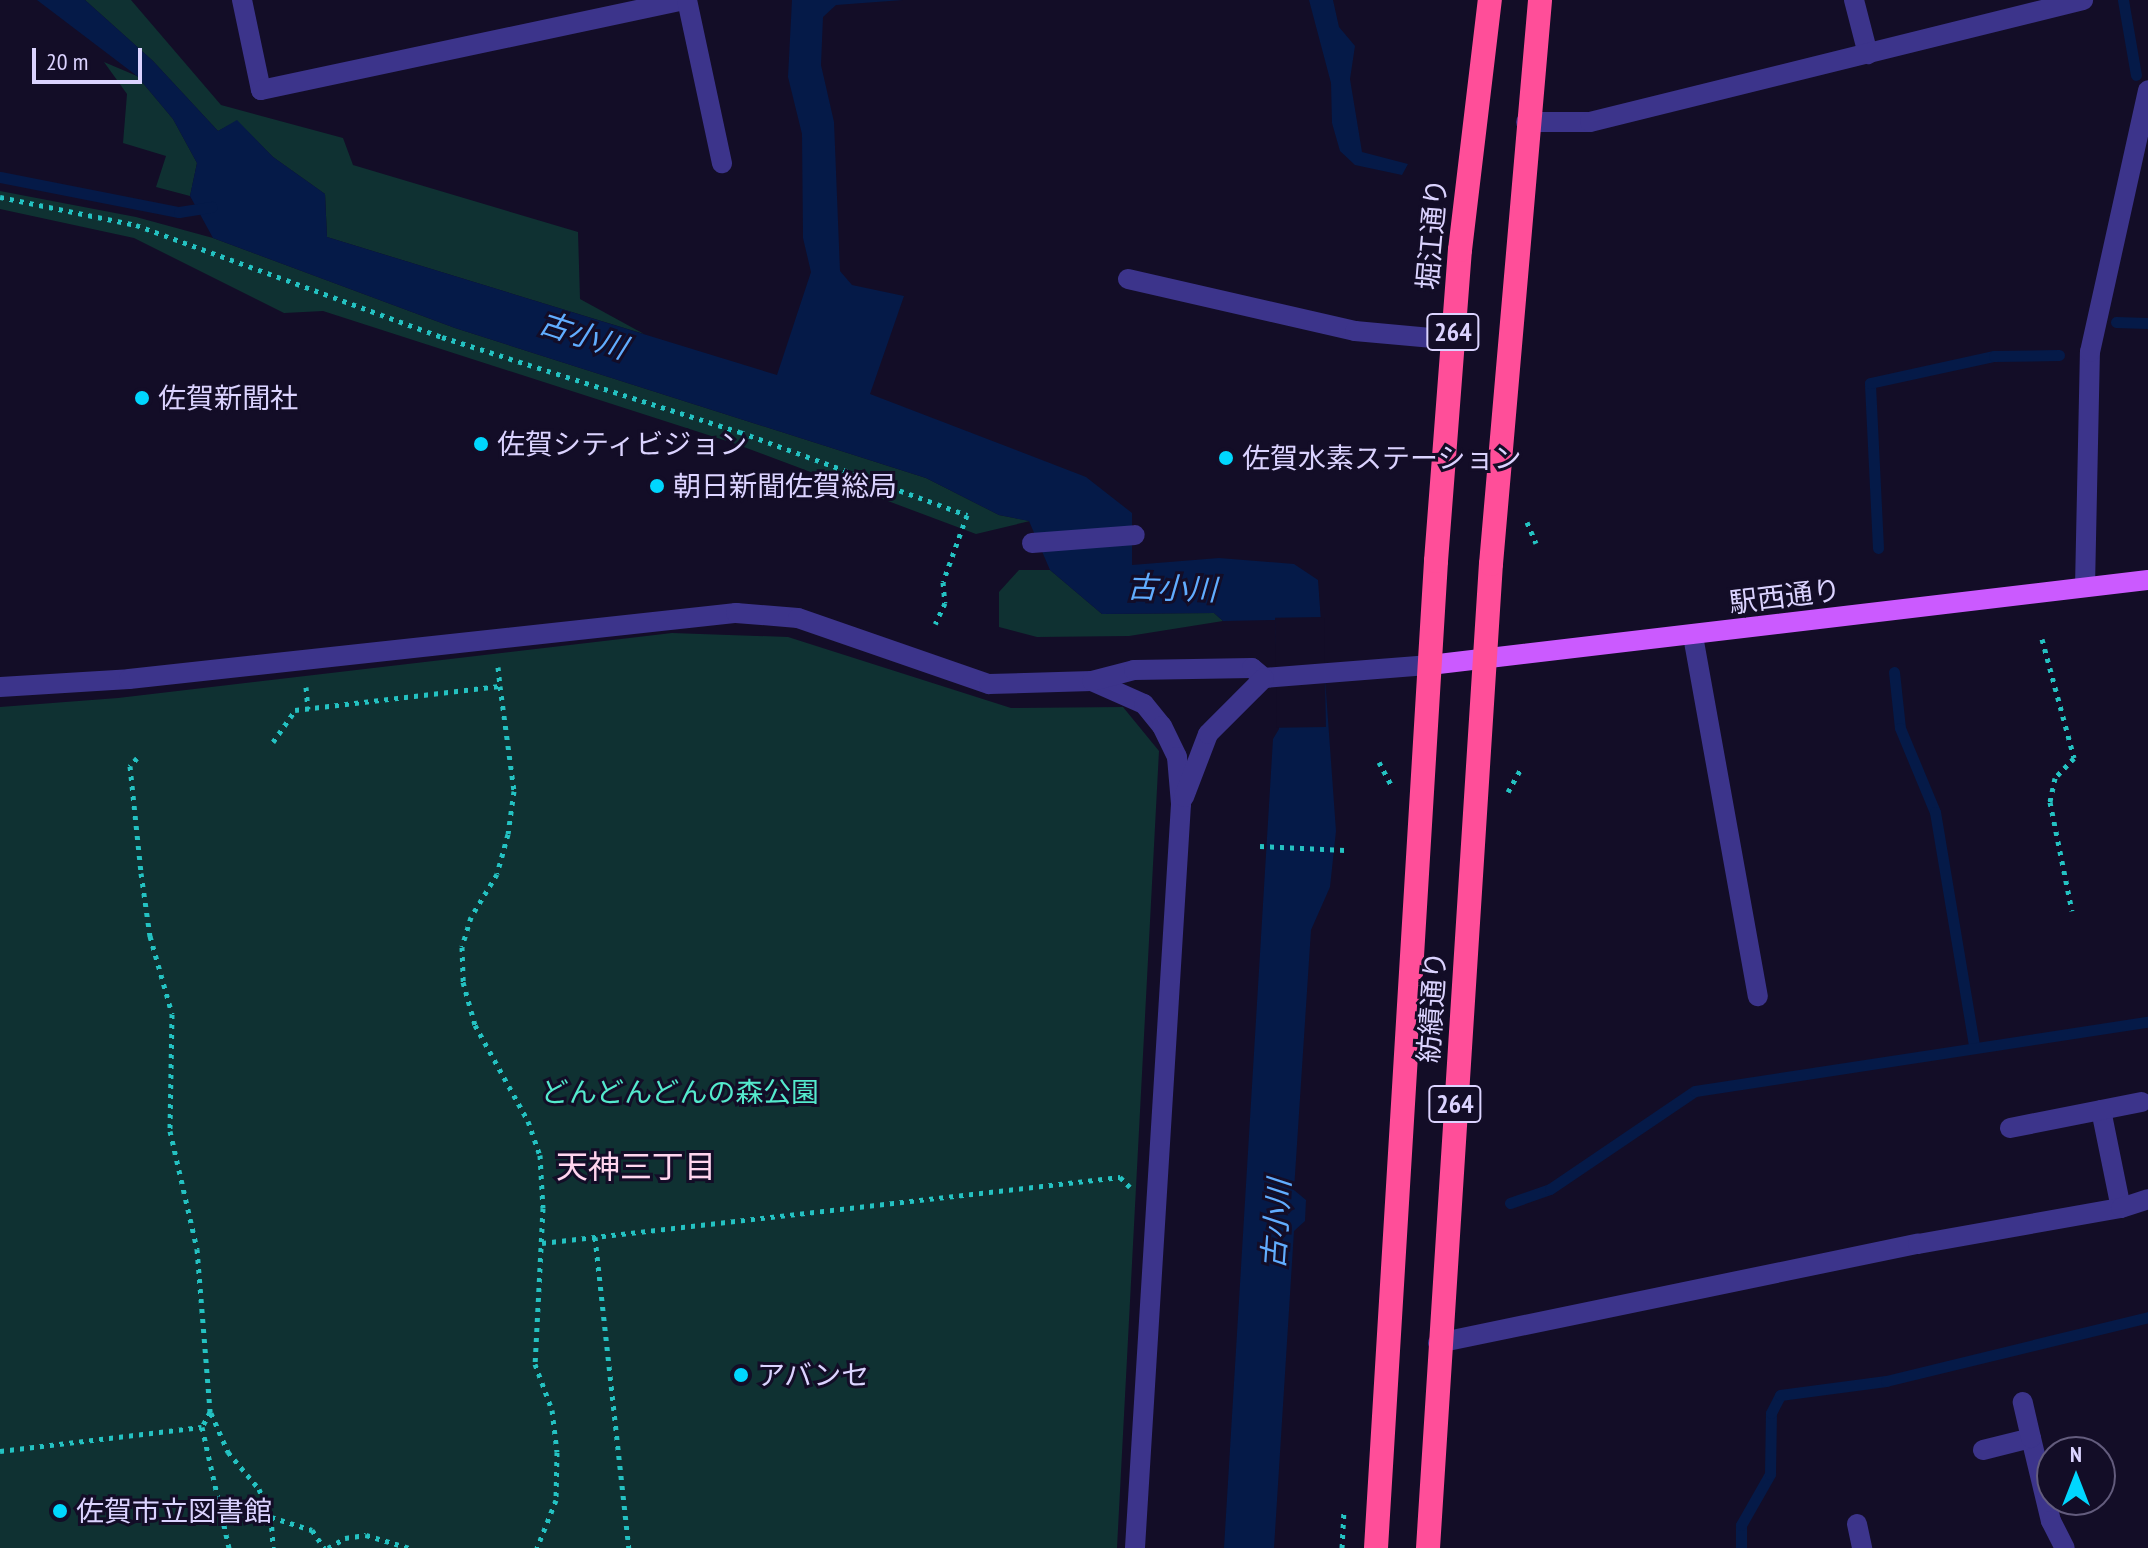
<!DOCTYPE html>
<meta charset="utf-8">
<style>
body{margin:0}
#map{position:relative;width:2148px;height:1548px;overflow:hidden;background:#130d27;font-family:"PT Sans Narrow","Noto Sans JP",sans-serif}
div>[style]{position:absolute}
.green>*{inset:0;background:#0f3132}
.water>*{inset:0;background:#051a48}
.pier>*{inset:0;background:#130d27;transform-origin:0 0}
.stream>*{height:11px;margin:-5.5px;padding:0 5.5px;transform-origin:5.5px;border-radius:5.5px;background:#051a48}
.path>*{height:5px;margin-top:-2.5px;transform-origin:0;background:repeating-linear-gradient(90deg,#24c2c2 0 4px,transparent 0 10px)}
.minor>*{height:20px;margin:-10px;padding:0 10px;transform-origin:10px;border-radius:10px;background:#3c348b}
.major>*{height:20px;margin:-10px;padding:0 10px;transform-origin:10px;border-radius:10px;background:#cb5aff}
.highway>*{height:24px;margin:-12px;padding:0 12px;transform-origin:12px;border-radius:12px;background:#ff4e99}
.dots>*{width:22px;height:22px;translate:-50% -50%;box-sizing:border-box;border:4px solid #130d27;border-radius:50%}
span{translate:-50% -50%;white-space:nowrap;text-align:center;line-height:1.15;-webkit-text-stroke:6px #130d27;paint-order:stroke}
.shield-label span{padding:2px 6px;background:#130d27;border:2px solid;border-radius:6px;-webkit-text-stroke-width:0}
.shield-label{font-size:26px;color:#dbd3ff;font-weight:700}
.street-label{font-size:28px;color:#dbd3ff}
.poi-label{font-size:28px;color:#dbd3ff}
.left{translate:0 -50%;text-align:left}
.park-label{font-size:28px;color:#54eacd}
.water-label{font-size:30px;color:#61adff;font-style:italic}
.quarter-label{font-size:32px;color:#ffd5ee}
.north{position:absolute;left:2036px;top:1436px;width:80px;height:80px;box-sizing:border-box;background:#130d27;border:2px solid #635c7d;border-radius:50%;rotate:0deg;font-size:22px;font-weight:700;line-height:32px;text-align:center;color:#dbd3ff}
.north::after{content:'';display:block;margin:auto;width:28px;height:36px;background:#00d7fe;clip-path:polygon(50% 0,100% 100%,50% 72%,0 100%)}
.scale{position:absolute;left:32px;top:48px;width:110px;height:36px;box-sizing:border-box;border:4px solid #dbd3ff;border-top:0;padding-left:10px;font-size:24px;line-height:28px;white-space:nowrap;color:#dbd3ff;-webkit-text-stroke:6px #130d27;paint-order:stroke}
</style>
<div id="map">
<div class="green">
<div style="clip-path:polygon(85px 0,131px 0,221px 105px,343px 138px,353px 165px,578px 232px,580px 299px,644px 334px,327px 237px,325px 194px,273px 157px,237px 121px,218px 131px,153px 61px)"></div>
<div style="clip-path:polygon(104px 62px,137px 76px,173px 119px,197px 163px,190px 196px,156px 187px,166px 156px,123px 143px,127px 94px)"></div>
<div style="clip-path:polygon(0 191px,136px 217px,213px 238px,455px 328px,926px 478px,999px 515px,1030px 521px,976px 534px,733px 443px,323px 311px,284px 313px,134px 238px,0 209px)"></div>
<div style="clip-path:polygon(1019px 570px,1050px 570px,1102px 614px,1214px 613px,1223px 621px,1129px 636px,1037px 637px,999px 627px,999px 592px)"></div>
<div style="clip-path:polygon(672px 633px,788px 637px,1011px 708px,1123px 707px,1159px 751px,1117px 1548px,0 1548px,0 707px,118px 698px)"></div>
</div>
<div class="water">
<div style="clip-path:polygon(37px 0,85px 0,153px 61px,218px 131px,237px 120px,273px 157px,325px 194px,327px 237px,777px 375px,811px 272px,803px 238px,802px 134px,788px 77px,792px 0,903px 0,836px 5px,823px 17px,821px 65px,834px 122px,840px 271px,852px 285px,904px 296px,870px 394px,1086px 477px,1132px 513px,1132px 565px,1219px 558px,1294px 564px,1318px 580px,1336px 831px,1330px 887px,1311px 930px,1294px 1190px,1306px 1200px,1305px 1221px,1294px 1231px,1274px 1548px,1224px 1548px,1273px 739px,1279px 729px,1275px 620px,1223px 621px,1214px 613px,1102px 614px,1050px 570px,1029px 521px,999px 515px,926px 478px,455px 328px,213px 238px,190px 196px,197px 163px,173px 119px,137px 76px)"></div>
<div style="clip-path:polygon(1309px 0,1333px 0,1339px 27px,1355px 46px,1350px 79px,1362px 152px,1408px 164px,1402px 175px,1355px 165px,1340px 151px,1332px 123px,1331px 83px)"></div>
</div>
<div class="pier">
<div style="left:1324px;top:617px;width:110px;height:49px;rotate:89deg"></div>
</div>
<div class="stream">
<div style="left:2123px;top:0;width:76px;rotate:80.2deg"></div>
<div style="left:0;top:177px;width:182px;rotate:11.1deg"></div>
<div style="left:179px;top:212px;width:33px;rotate:-9deg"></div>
<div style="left:2116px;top:322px;width:32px;rotate:2deg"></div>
<div style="left:1878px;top:548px;width:165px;rotate:-92.8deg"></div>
<div style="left:1870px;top:383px;width:127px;rotate:-12.3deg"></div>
<div style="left:1994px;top:356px;width:65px;rotate:-0.9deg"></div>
<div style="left:1894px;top:672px;width:56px;rotate:83.9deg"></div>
<div style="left:1900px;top:728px;width:91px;rotate:67.4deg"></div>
<div style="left:1935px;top:812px;width:236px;rotate:80.5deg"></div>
<div style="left:1510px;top:1203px;width:42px;rotate:-19.3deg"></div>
<div style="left:1550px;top:1189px;width:175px;rotate:-34.1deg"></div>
<div style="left:1695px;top:1091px;width:458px;rotate:-8.7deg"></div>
<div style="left:1741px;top:1548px;width:23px;rotate:-90deg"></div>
<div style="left:1741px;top:1525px;width:59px;rotate:-60.4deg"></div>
<div style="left:1770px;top:1474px;width:61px;rotate:-89.1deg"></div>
<div style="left:1771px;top:1413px;width:20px;rotate:-63deg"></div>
<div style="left:1780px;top:1395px;width:107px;rotate:-7.5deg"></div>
<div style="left:1886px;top:1381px;width:270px;rotate:-13.7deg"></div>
</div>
<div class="path">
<div style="left:0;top:197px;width:139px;rotate:11.6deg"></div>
<div style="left:136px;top:225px;width:326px;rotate:20.1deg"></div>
<div style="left:442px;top:337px;width:313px;rotate:17.7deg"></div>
<div style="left:740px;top:432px;width:242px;rotate:20.1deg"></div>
<div style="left:967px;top:515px;width:71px;rotate:109.7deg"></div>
<div style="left:943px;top:582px;width:21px;rotate:85deg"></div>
<div style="left:945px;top:603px;width:23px;rotate:115deg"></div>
<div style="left:1527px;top:522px;width:23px;rotate:67deg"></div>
<div style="left:2042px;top:639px;width:123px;rotate:74.9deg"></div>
<div style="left:2074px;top:758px;width:28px;rotate:134deg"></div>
<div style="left:2055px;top:778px;width:25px;rotate:102deg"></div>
<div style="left:2050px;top:802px;width:111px;rotate:78.6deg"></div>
<div style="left:498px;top:667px;width:19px;rotate:84deg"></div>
<div style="left:306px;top:687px;width:22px;rotate:85deg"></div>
<div style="left:273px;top:742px;width:39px;rotate:-55deg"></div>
<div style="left:295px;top:710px;width:206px;rotate:-6.7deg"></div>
<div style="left:500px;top:686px;width:106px;rotate:82.4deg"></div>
<div style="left:514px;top:791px;width:43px;rotate:97.9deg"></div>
<div style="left:508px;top:834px;width:41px;rotate:105.4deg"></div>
<div style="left:497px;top:874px;width:50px;rotate:121.2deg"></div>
<div style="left:471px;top:917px;width:31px;rotate:107deg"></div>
<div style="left:462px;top:947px;width:35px;rotate:88deg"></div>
<div style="left:463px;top:982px;width:45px;rotate:74.4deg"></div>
<div style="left:475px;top:1025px;width:110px;rotate:61.1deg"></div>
<div style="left:528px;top:1121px;width:36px;rotate:71deg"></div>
<div style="left:540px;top:1155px;width:53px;rotate:86.8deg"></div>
<div style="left:543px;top:1208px;width:156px;rotate:92.9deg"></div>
<div style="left:535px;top:1364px;width:49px;rotate:69.7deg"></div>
<div style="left:552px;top:1410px;width:42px;rotate:83.2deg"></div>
<div style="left:557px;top:1452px;width:48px;rotate:91.2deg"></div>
<div style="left:556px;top:1500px;width:52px;rotate:111.6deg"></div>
<div style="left:137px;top:758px;width:11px;rotate:131deg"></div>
<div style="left:130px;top:766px;width:108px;rotate:84.1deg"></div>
<div style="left:141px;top:873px;width:64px;rotate:81.9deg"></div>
<div style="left:150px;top:936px;width:81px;rotate:74.2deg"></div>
<div style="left:172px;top:1014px;width:117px;rotate:91deg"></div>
<div style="left:170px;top:1131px;width:121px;rotate:77.1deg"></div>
<div style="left:197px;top:1249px;width:164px;rotate:85.4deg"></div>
<div style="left:210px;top:1412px;width:17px;rotate:118deg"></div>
<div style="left:1379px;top:762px;width:26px;rotate:62deg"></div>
<div style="left:1508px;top:792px;width:26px;rotate:-61deg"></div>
<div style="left:1260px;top:846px;width:85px;rotate:2.7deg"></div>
<div style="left:595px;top:1237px;width:313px;rotate:83.8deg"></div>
<div style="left:542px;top:1243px;width:582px;rotate:-6.51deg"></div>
<div style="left:1120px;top:1177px;width:14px;rotate:45deg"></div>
<div style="left:211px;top:1413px;width:43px;rotate:66.4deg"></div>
<div style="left:228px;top:1452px;width:48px;rotate:50deg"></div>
<div style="left:259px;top:1489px;width:30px;rotate:67deg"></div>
<div style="left:271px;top:1517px;width:43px;rotate:17.6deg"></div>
<div style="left:312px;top:1530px;width:22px;rotate:56deg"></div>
<div style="left:0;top:1451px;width:203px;rotate:-6.8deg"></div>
<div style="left:202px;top:1427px;width:124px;rotate:77.4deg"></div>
<div style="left:271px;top:1517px;width:31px;rotate:86deg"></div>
<div style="left:328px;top:1548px;width:20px;rotate:-30deg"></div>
<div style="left:345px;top:1538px;width:21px;rotate:-8deg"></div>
<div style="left:366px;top:1535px;width:45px;rotate:16.8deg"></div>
<div style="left:1342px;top:1548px;width:39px;rotate:-87deg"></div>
</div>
<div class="minor">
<div style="left:242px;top:0;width:92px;rotate:78.1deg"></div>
<div style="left:261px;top:90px;width:434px;rotate:-12deg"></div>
<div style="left:687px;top:0;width:167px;rotate:77.9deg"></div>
<div style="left:1854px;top:0;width:56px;rotate:75.5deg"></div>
<div style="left:1526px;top:122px;width:64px"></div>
<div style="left:1590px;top:122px;width:508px;rotate:-13.9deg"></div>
<div style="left:1128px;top:279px;width:233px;rotate:12.9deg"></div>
<div style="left:1355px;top:331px;width:98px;rotate:5.2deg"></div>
<div style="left:1032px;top:543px;width:103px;rotate:-4.4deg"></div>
<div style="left:2085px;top:587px;width:235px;rotate:-88.8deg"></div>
<div style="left:2090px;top:352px;width:268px;rotate:-77.5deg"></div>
<div style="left:1693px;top:636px;width:366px;rotate:79.8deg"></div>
<div style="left:1092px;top:681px;width:57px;rotate:23.9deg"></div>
<div style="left:1144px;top:704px;width:28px;rotate:51deg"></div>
<div style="left:1162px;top:726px;width:34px;rotate:64deg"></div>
<div style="left:1177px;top:757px;width:47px;rotate:85.1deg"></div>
<div style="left:1181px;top:804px;width:745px;rotate:93.54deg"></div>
<div style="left:0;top:687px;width:129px;rotate:-3.5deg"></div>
<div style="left:129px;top:679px;width:611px;rotate:-6.21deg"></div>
<div style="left:736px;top:613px;width:62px;rotate:4.6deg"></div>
<div style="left:798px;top:618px;width:202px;rotate:19.1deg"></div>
<div style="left:989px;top:684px;width:103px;rotate:-1.7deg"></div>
<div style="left:1092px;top:681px;width:43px;rotate:-14.7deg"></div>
<div style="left:1134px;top:670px;width:118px;rotate:-1deg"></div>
<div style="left:1252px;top:668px;width:16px;rotate:40deg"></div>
<div style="left:1264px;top:678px;width:167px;rotate:-4.5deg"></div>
<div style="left:1184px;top:797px;width:67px;rotate:-69.1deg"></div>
<div style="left:1208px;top:734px;width:79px;rotate:-45deg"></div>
<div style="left:2101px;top:1110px;width:100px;rotate:78.5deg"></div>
<div style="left:2010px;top:1128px;width:134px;rotate:-11.2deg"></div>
<div style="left:1438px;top:1343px;width:490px;rotate:-11.7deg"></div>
<div style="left:1918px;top:1244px;width:206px;rotate:-10.1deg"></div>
<div style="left:2121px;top:1208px;width:28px;rotate:-18deg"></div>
<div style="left:2031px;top:1438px;width:85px;rotate:76.5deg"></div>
<div style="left:2051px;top:1521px;width:30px;rotate:63deg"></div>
<div style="left:1983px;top:1450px;width:49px;rotate:-14deg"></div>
<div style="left:2031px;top:1438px;width:37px;rotate:-103deg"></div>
<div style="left:1857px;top:1524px;width:25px;rotate:78deg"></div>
</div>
<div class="major">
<div style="left:1430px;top:665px;width:723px;rotate:-6.75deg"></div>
</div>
<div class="highway">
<div style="left:1376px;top:1548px;width:989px;rotate:-86.52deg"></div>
<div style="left:1436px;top:561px;width:312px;rotate:-85.6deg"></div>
<div style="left:1460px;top:250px;width:252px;rotate:-83.2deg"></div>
<div style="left:1428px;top:1548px;width:986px;rotate:-86.34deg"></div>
<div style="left:1491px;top:564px;width:566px;rotate:-85.03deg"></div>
</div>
<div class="dots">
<div style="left:142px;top:398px;background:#00d7fe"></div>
<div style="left:481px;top:444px;background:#00d7fe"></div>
<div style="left:1226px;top:458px;background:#00d7fe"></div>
<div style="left:657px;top:486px;background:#00d7fe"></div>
<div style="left:741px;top:1375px;background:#00d7fe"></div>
<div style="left:60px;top:1511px;background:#00d7fe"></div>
</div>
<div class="shield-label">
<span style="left:1453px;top:332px">264</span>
<span style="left:1455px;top:1104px">264</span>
</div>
<div class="street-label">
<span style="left:1432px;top:234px;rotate:-85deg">堀江通り</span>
<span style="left:1785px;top:596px;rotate:-7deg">駅西通り</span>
<span style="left:1432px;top:1007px;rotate:-86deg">紡績通り</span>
</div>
<div class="poi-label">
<span class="left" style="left:158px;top:398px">佐賀新聞社</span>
<span class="left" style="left:497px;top:444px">佐賀シティビジョン</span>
<span class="left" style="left:1242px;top:458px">佐賀水素ステーション</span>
<span class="left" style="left:673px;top:486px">朝日新聞佐賀総局</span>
<span class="left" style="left:757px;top:1375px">アバンセ</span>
<span class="left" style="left:76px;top:1511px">佐賀市立図書館</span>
</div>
<div class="park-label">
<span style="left:680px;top:1092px">どんどんどんの森公園</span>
</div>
<div class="water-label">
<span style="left:583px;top:335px;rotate:18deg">古小川</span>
<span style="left:1172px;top:588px;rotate:2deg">古小川</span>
<span style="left:1276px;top:1224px;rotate:-86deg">古小川</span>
</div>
<div class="quarter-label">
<span style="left:636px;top:1166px">天神三丁目</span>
</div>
<div class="north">N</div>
<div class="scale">20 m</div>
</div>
